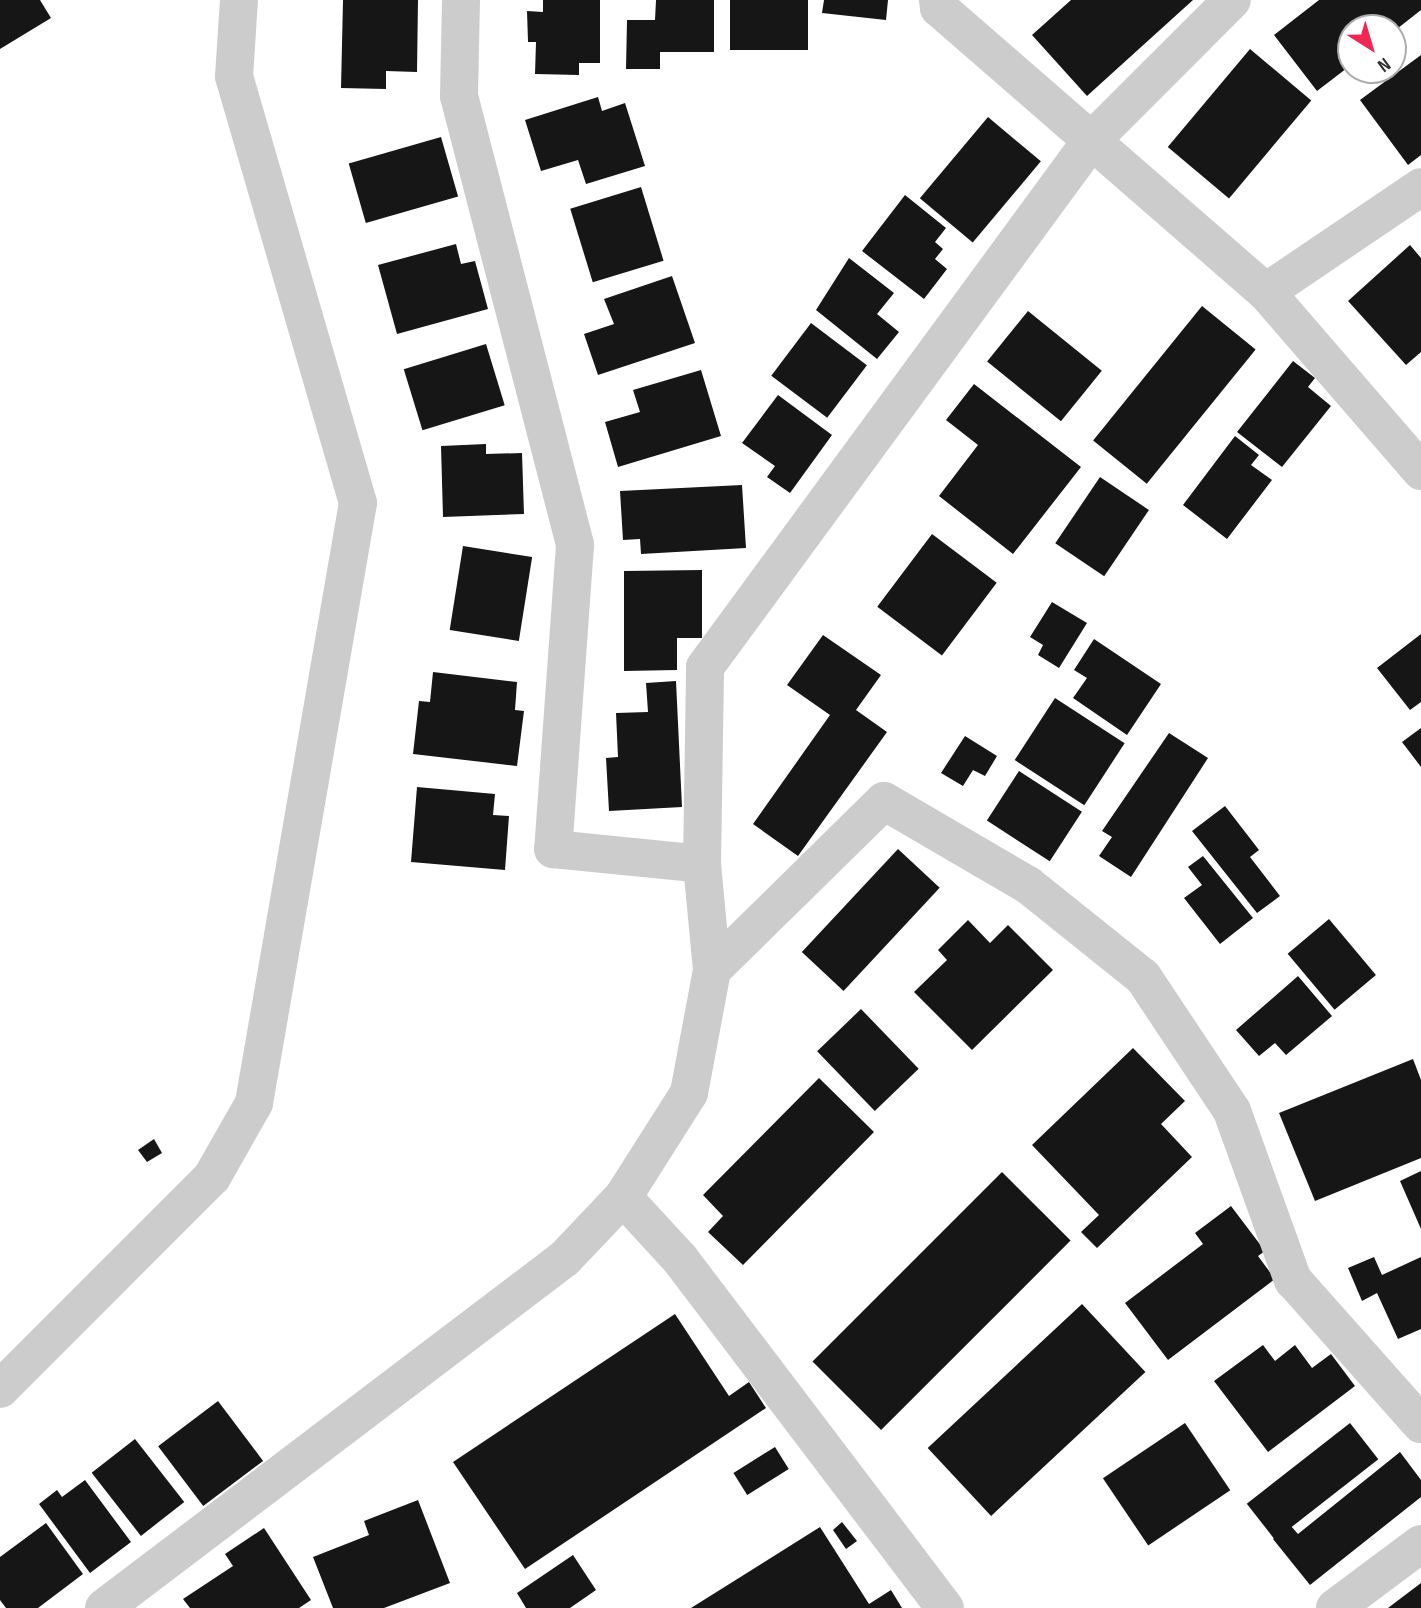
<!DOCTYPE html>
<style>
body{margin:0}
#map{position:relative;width:1421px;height:1608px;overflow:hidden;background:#fff;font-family:"Sofia Sans Condensed",sans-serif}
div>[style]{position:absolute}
.building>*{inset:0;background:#161616;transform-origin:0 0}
.minor>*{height:38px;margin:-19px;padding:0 19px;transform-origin:19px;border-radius:19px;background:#ccc}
span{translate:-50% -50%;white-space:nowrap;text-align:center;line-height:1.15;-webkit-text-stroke:7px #fff;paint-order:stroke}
.north{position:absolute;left:1337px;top:14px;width:70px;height:70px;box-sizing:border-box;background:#fff;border:2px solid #acacac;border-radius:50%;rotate:143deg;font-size:19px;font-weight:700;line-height:28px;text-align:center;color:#2f2f2f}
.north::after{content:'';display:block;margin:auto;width:24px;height:32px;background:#f12654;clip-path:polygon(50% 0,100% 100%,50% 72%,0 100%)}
</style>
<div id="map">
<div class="building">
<div style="clip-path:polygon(0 0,40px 0,51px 18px,0 49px)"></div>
<div style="clip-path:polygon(343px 0,418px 0,417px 72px,386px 71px,386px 89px,341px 88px)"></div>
<div style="clip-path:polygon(543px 0,600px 0,600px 63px,579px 63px,579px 75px,535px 74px,536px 42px,528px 42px,527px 11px,543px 12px)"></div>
<div style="clip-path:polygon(656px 0,714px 0,714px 52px,660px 52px,660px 69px,626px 69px,627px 20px,655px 20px)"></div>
<div style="left:730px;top:0;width:78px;height:50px"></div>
<div style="clip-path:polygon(824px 0,888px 0,886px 20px,822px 13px)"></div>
<div style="clip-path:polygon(1071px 0,1193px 0,1087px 96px,1032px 35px)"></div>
<div style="clip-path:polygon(1319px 0,1421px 0,1421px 10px,1393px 32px,1393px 28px,1351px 28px,1351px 65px,1317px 91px,1274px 35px)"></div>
<div style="left:1250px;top:49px;width:80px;height:128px;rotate:40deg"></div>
<div style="clip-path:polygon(1421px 55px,1421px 155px,1408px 165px,1360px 100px)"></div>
<div style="clip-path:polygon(598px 97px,602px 111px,625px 103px,645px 166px,586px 184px,578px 160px,541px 171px,525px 120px)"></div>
<div style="left:988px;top:117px;width:69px;height:106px;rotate:40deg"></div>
<div style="left:441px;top:137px;width:62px;height:96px;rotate:74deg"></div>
<div style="left:641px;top:187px;width:77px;height:74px;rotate:73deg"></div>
<div style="clip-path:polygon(905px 195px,946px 228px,935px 242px,943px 249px,935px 259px,947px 269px,924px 299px,862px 251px)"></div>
<div style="clip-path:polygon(456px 244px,461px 264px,475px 261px,488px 309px,397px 334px,378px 265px)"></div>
<div style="clip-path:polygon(1410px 245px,1421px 258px,1421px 352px,1406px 365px,1348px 301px)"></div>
<div style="clip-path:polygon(849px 258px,894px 293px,877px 314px,899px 332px,877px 359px,816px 310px)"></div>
<div style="clip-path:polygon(672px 276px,695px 343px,598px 375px,584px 334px,614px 324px,604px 299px)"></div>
<div style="left:1202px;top:306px;width:69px;height:173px;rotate:39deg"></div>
<div style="left:1028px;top:311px;width:95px;height:65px;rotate:39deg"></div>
<div style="left:811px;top:323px;width:70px;height:66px;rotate:37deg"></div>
<div style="left:486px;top:344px;width:64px;height:86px;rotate:73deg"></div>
<div style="clip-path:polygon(1293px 361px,1315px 378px,1308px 387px,1331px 406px,1282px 467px,1237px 432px)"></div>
<div style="clip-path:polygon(701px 370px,721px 436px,618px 467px,605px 422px,640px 412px,633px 390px)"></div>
<div style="clip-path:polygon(974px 384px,1081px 467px,1013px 554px,939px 496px,978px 445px,946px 420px)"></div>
<div style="clip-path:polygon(778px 395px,832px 435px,790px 493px,767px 477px,775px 466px,742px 443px)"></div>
<div style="clip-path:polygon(1235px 436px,1259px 455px,1251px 465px,1272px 480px,1227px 539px,1183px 505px)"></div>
<div style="clip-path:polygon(486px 444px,486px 454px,522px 453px,524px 514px,443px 517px,441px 446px)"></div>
<div style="left:1100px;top:477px;width:59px;height:80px;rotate:34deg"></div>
<div style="clip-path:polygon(742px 485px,746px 548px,641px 554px,640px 539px,623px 540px,620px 491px)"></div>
<div style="left:932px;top:534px;width:81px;height:91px;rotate:37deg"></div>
<div style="left:463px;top:546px;width:70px;height:85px;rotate:9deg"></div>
<div style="clip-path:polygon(702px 570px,702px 638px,677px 638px,677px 670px,624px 671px,624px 571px)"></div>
<div style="clip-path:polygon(1052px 602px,1087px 623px,1059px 668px,1038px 655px,1043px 645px,1030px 637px)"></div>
<div style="clip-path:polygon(1421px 634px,1421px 702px,1410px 710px,1377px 668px)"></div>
<div style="clip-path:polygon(823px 635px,881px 675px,856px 710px,887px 732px,798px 856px,753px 824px,830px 715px,787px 685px)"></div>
<div style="clip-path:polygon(1094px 639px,1161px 684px,1127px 735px,1073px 698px,1087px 678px,1074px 670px)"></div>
<div style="clip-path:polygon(433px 672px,517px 682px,515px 710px,524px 711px,517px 766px,413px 754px,419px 701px,430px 702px)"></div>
<div style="clip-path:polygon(676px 681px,682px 807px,609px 811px,606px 758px,618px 757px,616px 713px,648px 712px,646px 683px)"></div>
<div style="left:1055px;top:698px;width:83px;height:74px;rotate:33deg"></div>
<div style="clip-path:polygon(1421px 728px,1421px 767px,1402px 742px)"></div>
<div style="clip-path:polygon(1169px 733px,1208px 758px,1131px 877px,1099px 856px,1112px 837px,1102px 831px)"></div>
<div style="clip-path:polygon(965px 736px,997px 756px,985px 776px,973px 770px,963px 786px,941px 773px)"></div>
<div style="left:1019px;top:771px;width:75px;height:59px;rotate:33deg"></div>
<div style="clip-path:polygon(417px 787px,495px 794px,493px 815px,509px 816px,505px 870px,411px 862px)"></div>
<div style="clip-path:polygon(1225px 806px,1259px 850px,1250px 857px,1280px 896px,1257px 913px,1192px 831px)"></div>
<div style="left:898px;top:849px;width:57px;height:141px;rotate:43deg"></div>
<div style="clip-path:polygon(1203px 856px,1253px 918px,1220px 944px,1184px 898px,1202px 885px,1188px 867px)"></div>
<div style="left:1329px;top:919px;width:73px;height:54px;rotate:50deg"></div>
<div style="clip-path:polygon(968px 920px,990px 943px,1008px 925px,1053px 970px,972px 1050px,914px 992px,947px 960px,938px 950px)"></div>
<div style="clip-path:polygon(1298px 976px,1332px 1016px,1286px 1055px,1275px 1043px,1259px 1056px,1236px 1030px)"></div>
<div style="left:861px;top:1009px;width:83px;height:61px;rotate:46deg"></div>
<div style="clip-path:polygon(1133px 1048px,1185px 1101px,1161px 1124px,1192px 1157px,1097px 1248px,1081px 1232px,1099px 1215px,1032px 1145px)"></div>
<div style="clip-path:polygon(1413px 1059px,1421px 1080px,1421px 1158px,1315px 1201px,1279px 1113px)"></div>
<div style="clip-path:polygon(819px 1078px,874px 1132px,743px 1265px,708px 1232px,723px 1216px,703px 1195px)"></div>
<div style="clip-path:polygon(154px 1139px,162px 1153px,147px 1162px,138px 1150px)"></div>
<div style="clip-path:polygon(1421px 1171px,1421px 1229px,1400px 1181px)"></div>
<div style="left:1002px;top:1172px;width:97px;height:268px;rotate:45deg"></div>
<div style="clip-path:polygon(1231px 1206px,1265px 1251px,1258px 1256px,1275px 1279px,1168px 1360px,1125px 1303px,1203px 1244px,1195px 1233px)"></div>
<div style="clip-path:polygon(1374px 1257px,1382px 1275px,1421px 1257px,1421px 1329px,1398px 1339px,1377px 1293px,1362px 1301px,1348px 1268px)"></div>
<div style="left:1082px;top:1304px;width:93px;height:211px;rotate:47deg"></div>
<div style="clip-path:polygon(675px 1314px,729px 1396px,749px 1382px,766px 1408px,525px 1569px,453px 1462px)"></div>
<div style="clip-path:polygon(1263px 1345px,1275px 1361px,1295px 1345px,1312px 1368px,1331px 1354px,1355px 1386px,1268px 1452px,1214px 1381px)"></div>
<div style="left:218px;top:1401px;width:75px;height:75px;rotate:53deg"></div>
<div style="left:1185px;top:1423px;width:81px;height:99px;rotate:56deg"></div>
<div style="left:1350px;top:1423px;width:46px;height:131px;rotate:52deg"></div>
<div style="left:135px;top:1439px;width:80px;height:55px;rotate:52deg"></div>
<div style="left:775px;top:1447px;width:26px;height:49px;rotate:58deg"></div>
<div style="clip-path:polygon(1400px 1452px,1421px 1480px,1421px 1497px,1310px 1585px,1273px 1539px,1290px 1525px,1298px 1534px)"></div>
<div style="clip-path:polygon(85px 1480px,131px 1542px,90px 1573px,39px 1504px,57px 1490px,62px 1497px)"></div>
<div style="clip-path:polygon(418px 1500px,450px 1583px,384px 1608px,333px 1608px,313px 1557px,369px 1535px,364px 1521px)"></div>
<div style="clip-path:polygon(842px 1522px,857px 1541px,846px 1549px,833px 1530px)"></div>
<div style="clip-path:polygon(46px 1523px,83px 1574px,38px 1608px,6px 1608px,0 1600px,0 1557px)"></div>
<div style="clip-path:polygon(820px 1527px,869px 1604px,891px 1590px,902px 1608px,691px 1608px)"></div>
<div style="clip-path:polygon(264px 1528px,311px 1600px,299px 1608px,190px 1608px,183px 1599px,233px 1566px,225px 1554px)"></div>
<div style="clip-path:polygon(573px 1555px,596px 1590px,570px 1608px,526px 1608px,517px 1593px)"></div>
<div style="clip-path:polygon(1421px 1583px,1421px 1608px,1388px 1608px)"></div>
</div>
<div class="minor">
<div style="left:461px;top:0;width:96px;rotate:91.2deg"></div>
<div style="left:459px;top:96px;width:464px;rotate:75.5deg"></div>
<div style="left:575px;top:545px;width:305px;rotate:94.1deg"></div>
<div style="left:553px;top:849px;width:150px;rotate:5.7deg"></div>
<div style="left:938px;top:0;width:8px;rotate:83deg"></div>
<div style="left:939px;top:8px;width:433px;rotate:41deg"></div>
<div style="left:1266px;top:292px;width:237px;rotate:49.1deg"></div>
<div style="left:1266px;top:292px;width:187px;rotate:-34.1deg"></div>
<div style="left:712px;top:970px;width:106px;rotate:-95.4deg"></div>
<div style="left:702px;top:864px;width:197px;rotate:-89.1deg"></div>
<div style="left:705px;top:667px;width:652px;rotate:-53.73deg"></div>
<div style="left:1091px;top:141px;width:199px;rotate:-45deg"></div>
<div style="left:623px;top:1197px;width:123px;rotate:-57.6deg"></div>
<div style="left:689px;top:1093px;width:125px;rotate:-79.4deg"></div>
<div style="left:712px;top:970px;width:241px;rotate:-44.5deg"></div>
<div style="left:884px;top:801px;width:167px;rotate:30.3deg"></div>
<div style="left:1028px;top:885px;width:147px;rotate:38.7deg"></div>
<div style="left:1143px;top:977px;width:161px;rotate:56.4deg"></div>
<div style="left:1232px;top:1111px;width:180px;rotate:70.2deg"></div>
<div style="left:1293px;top:1280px;width:193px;rotate:48.4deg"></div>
<div style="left:0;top:1389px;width:300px;rotate:-45deg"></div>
<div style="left:212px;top:1177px;width:85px;rotate:-60.4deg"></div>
<div style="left:254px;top:1103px;width:609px;rotate:-80.17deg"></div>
<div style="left:358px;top:503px;width:444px;rotate:-106.2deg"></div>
<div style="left:234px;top:77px;width:77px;rotate:-86.3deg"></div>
<div style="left:104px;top:1608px;width:577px;rotate:-37.19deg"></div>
<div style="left:564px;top:1259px;width:86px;rotate:-46.4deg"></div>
<div style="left:623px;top:1197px;width:84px;rotate:47.4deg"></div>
<div style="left:680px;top:1259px;width:438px;rotate:52.8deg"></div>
<div style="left:1335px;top:1608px;width:107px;rotate:-36.7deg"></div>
</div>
<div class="north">N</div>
</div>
